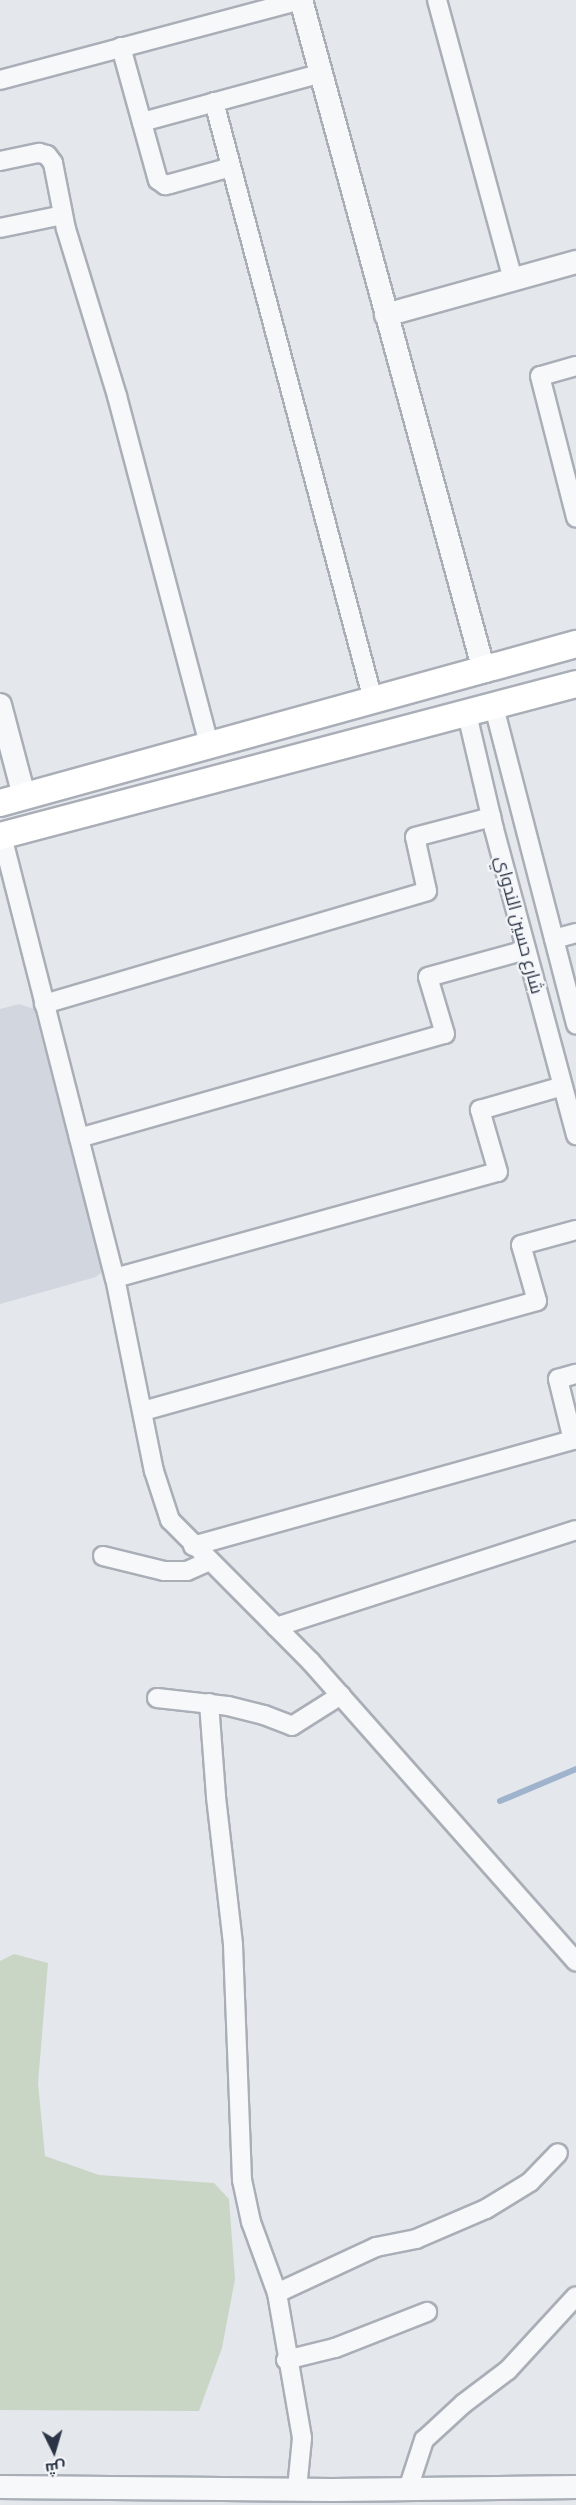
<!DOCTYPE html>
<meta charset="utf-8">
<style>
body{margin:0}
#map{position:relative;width:576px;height:2505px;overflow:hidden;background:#e4e7ec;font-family:"Archivo Narrow",Cairo,sans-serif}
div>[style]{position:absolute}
.built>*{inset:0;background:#d2d6de}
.green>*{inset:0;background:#c9d6c5}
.stream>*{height:6px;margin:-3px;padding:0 3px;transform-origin:3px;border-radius:3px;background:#9fb4cc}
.roads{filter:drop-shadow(2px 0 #a9aeb7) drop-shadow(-2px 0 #a9aeb7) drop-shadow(0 2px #a9aeb7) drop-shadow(0 -2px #a9aeb7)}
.minor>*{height:18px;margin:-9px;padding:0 9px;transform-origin:9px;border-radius:9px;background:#f7f8fa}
.tertiary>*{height:22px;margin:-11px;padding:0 11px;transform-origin:11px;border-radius:11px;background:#f7f8fa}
.secondary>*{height:26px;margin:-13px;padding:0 13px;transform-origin:13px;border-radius:13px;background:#fff}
span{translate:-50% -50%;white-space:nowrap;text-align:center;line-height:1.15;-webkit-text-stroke:4.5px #f4f6f9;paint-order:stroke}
.street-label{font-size:18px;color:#2b3445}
.north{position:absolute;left:24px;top:2421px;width:60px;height:60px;-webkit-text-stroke:4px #f4f6f9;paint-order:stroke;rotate:175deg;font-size:16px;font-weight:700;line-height:24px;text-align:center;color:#2b3445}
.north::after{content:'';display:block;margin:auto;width:21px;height:27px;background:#2b3445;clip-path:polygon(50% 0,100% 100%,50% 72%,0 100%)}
</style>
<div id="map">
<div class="built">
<div style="clip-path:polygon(19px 1004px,34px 1009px,103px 1271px,96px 1277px,0 1304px,0 1009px)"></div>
</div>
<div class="green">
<div style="clip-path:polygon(14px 1954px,48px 1963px,38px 2083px,45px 2156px,99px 2175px,214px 2183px,229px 2199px,235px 2279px,222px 2348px,199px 2411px,0 2410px,0 1961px)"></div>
</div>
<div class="stream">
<div style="left:500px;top:1801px;width:82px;rotate:-22.8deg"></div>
</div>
<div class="roads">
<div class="minor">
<div style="left:437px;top:0;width:289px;rotate:74.8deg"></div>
<div style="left:121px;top:47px;width:138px;rotate:74.5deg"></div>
<div style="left:158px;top:180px;width:9px;rotate:36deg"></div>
<div style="left:165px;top:185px;width:5px;rotate:-11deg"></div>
<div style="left:170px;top:184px;width:63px;rotate:-15.6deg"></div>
<div style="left:0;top:80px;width:310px;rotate:-14.9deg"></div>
<div style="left:214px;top:102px;width:619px;rotate:75.11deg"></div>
<div style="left:142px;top:122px;width:183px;rotate:-15.2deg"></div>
<div style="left:0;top:161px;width:40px;rotate:-12deg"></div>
<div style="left:39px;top:153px;width:8px;rotate:14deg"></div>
<div style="left:47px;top:155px;width:10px;rotate:53deg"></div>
<div style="left:53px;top:163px;width:67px;rotate:78.9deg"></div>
<div style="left:66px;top:229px;width:175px;rotate:73deg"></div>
<div style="left:117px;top:396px;width:359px;rotate:75.2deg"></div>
<div style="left:0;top:228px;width:64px;rotate:-11.7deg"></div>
<div style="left:576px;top:366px;width:37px;rotate:164deg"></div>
<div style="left:540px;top:376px;width:146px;rotate:75.7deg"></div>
<div style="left:494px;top:707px;width:328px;rotate:75.5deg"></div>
<div style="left:467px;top:714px;width:118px;rotate:76.8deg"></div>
<div style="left:494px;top:829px;width:317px;rotate:75deg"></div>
<div style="left:2px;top:836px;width:456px;rotate:75.7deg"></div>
<div style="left:115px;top:1278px;width:197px;rotate:78.6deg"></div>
<div style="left:154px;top:1471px;width:52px;rotate:71.9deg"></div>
<div style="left:170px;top:1520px;width:200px;rotate:45.2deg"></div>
<div style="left:311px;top:1662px;width:400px;rotate:48.5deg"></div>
<div style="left:554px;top:939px;width:23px;rotate:-15deg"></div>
<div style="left:44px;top:1004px;width:399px;rotate:-16.4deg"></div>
<div style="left:427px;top:891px;width:55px;rotate:-102.5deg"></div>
<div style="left:415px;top:837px;width:79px;rotate:-14.7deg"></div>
<div style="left:79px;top:1138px;width:380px;rotate:-15.9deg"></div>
<div style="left:445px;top:1034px;width:59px;rotate:-106.6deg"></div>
<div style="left:428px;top:977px;width:102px;rotate:-15.4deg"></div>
<div style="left:115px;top:1278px;width:397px;rotate:-15.5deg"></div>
<div style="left:498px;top:1172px;width:65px;rotate:-106.2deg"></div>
<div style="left:480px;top:1110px;width:86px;rotate:-16.1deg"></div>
<div style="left:143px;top:1411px;width:409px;rotate:-15.6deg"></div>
<div style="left:537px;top:1301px;width:58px;rotate:-105.9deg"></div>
<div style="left:521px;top:1245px;width:57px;rotate:-15.3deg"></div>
<div style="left:193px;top:1546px;width:395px;rotate:-15.6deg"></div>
<div style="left:573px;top:1440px;width:63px;rotate:-103.8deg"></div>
<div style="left:558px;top:1379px;width:19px;rotate:-16deg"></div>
<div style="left:103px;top:1556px;width:63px;rotate:13.8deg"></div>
<div style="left:164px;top:1571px;width:23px"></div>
<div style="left:187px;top:1571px;width:24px;rotate:-24deg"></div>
<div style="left:276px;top:1627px;width:315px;rotate:-17.9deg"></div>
<div style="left:157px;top:1698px;width:71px;rotate:6.4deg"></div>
<div style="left:228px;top:1706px;width:37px;rotate:14deg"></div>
<div style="left:264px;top:1715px;width:30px;rotate:21deg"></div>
<div style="left:292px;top:1726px;width:58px;rotate:-32.3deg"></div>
<div style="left:209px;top:1703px;width:94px;rotate:85.7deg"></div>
<div style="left:216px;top:1797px;width:149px;rotate:83.4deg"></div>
<div style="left:233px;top:1945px;width:235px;rotate:87.8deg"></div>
<div style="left:242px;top:2180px;width:43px;rotate:77.9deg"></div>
<div style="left:251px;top:2222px;width:76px;rotate:69.9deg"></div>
<div style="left:277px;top:2293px;width:147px;rotate:80.2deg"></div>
<div style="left:302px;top:2438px;width:51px;rotate:95.6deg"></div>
<div style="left:277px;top:2293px;width:109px;rotate:-24.9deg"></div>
<div style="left:376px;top:2247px;width:41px;rotate:-11.3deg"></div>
<div style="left:416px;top:2239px;width:76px;rotate:-23.2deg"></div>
<div style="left:486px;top:2209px;width:52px;rotate:-31.5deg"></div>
<div style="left:530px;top:2182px;width:40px;rotate:-46deg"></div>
<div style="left:286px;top:2360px;width:50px;rotate:-13.8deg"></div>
<div style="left:335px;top:2348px;width:99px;rotate:-21.4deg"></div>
<div style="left:408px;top:2489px;width:52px;rotate:-71.9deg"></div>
<div style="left:424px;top:2440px;width:53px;rotate:-42.7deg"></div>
<div style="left:463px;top:2404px;width:56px;rotate:-37.1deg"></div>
<div style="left:508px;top:2370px;width:100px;rotate:-47.4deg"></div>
</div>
<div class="tertiary">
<div style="left:301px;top:0;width:696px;rotate:74.74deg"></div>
<div style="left:386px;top:315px;width:197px;rotate:-15.6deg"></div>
<div style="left:0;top:705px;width:94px;rotate:75.2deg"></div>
<div style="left:0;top:2487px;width:333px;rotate:0.5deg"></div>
<div style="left:333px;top:2490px;width:243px;rotate:-0.7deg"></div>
</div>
<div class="secondary">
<div style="left:0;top:803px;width:598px;rotate:-15.43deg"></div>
<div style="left:0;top:836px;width:596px;rotate:-14.78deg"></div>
</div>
</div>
<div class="street-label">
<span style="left:519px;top:925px;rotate:75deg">شارع حسين الندواي</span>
</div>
<div class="north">ش</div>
</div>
